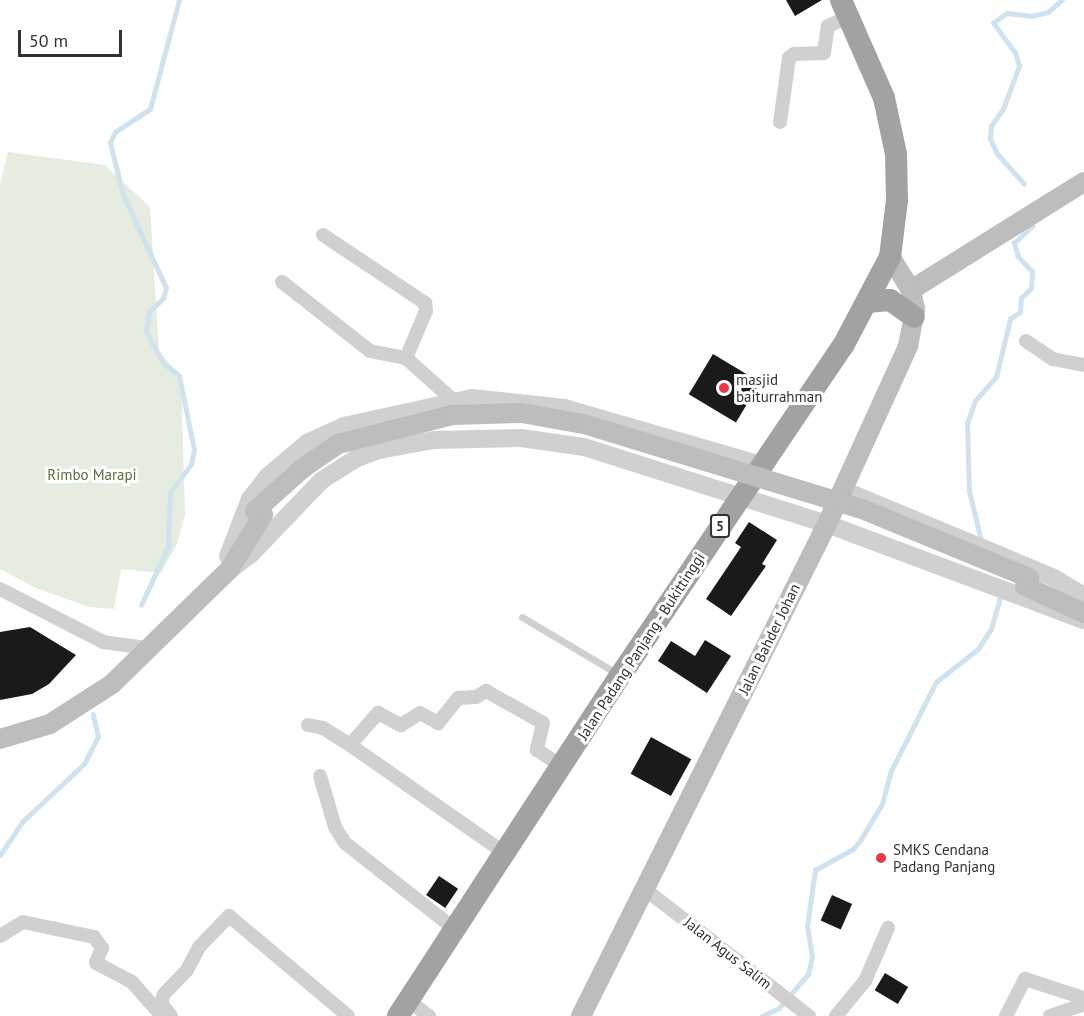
<!DOCTYPE html>
<style>
body{margin:0}
#map{position:relative;width:1084px;height:1016px;overflow:hidden;background:#fff;font-family:"PT Sans",sans-serif}
div>[style]{position:absolute}
.green>*{inset:0;background:#e6ecdf}
.stream>*{height:4.5px;margin:-2.25px;padding:0 2.25px;transform-origin:2.25px;border-radius:2.25px;background:#cfe2ee}
.building>*{inset:0;background:#1a1a1a;transform-origin:0 0}
.service>*{height:7px;margin:-3.5px;padding:0 3.5px;transform-origin:3.5px;border-radius:3.5px;background:#d0d0d0}
.minor>*{height:14px;margin:-7px;padding:0 7px;transform-origin:7px;border-radius:7px;background:#d0d0d0}
.tertiary>*{height:18px;margin:-9px;padding:0 9px;transform-origin:9px;border-radius:9px;background:#d0d0d0}
.secondary>*{height:20px;margin:-10px;padding:0 10px;transform-origin:10px;border-radius:10px;background:#bdbdbd}
.trunk>*{height:22px;margin:-11px;padding:0 11px;transform-origin:11px;border-radius:11px;background:#a2a2a2}
.secondary-bridge>*{height:20px;margin:-10px;padding:0 10px;transform-origin:10px;border-radius:10px;background:#bdbdbd}
.dots>*{width:16px;height:16px;translate:-50% -50%;box-sizing:border-box;border:3px solid #fff;border-radius:50%}
span{translate:-50% -50%;white-space:nowrap;text-align:center;line-height:1.15;-webkit-text-stroke:6px #fff;paint-order:stroke}
.shield-label span{padding:2px 4px;background:#fff;border:2px solid;border-radius:4px;-webkit-text-stroke-width:0}
.shield-label{font-size:14px;color:#333;font-weight:700}
.poi-label{font-size:15px;color:#333}
.left{translate:0 -50%;text-align:left}
.park-label{font-size:15px;color:#56703f}
.street-label{font-size:15px;color:#333}
.scale{position:absolute;left:18px;top:30px;width:104px;height:27px;box-sizing:border-box;border:3px solid #333;border-top:0;padding-left:8px;font-size:18px;line-height:21px;white-space:nowrap;color:#333;-webkit-text-stroke:4px #fff;paint-order:stroke}
</style>
<div id="map">
<div class="green">
<div style="clip-path:polygon(8px 152px,105px 165px,150px 207px,159px 352px,181px 376px,185px 515px,177px 544px,161px 573px,121px 569px,114px 609px,89px 607px,36px 588px,0 569px,0 184px)"></div>
</div>
<div class="stream">
<div style="left:1024px;top:184px;width:40px;rotate:-132deg"></div>
<div style="left:997px;top:154px;width:17px;rotate:-115deg"></div>
<div style="left:990px;top:139px;width:13px;rotate:-86deg"></div>
<div style="left:991px;top:126px;width:21px;rotate:-55deg"></div>
<div style="left:1003px;top:109px;width:46px;rotate:-69.6deg"></div>
<div style="left:1019px;top:66px;width:14px;rotate:-107deg"></div>
<div style="left:1015px;top:53px;width:37px;rotate:-126deg"></div>
<div style="left:993px;top:23px;width:17px;rotate:-36deg"></div>
<div style="left:1007px;top:13px;width:25px;rotate:7deg"></div>
<div style="left:1032px;top:16px;width:16px;rotate:-14deg"></div>
<div style="left:1048px;top:12px;width:18px;rotate:-41deg"></div>
<div style="left:981px;top:541px;width:51px;rotate:-103.5deg"></div>
<div style="left:969px;top:491px;width:67px;rotate:-91.7deg"></div>
<div style="left:967px;top:424px;width:24px;rotate:-71deg"></div>
<div style="left:975px;top:401px;width:32px;rotate:-49deg"></div>
<div style="left:996px;top:377px;width:60px;rotate:-76.4deg"></div>
<div style="left:1010px;top:319px;width:12px;rotate:-35deg"></div>
<div style="left:1020px;top:312px;width:14px;rotate:-86deg"></div>
<div style="left:1021px;top:298px;width:14px;rotate:-45deg"></div>
<div style="left:1031px;top:288px;width:16px;rotate:-86deg"></div>
<div style="left:1032px;top:272px;width:21px;rotate:-133deg"></div>
<div style="left:1018px;top:257px;width:15px;rotate:-106deg"></div>
<div style="left:1014px;top:243px;width:25px;rotate:-43deg"></div>
<div style="left:141px;top:605px;width:64px;rotate:-65deg"></div>
<div style="left:168px;top:547px;width:54px;rotate:-87.9deg"></div>
<div style="left:170px;top:493px;width:36px;rotate:-54deg"></div>
<div style="left:191px;top:464px;width:14px;rotate:-78deg"></div>
<div style="left:194px;top:450px;width:76px;rotate:-101.5deg"></div>
<div style="left:179px;top:376px;width:21px;rotate:-141deg"></div>
<div style="left:163px;top:363px;width:35px;rotate:-119deg"></div>
<div style="left:146px;top:332px;width:20px;rotate:-81deg"></div>
<div style="left:149px;top:312px;width:20px;rotate:-45deg"></div>
<div style="left:163px;top:298px;width:10px;rotate:-73deg"></div>
<div style="left:166px;top:288px;width:102px;rotate:-114.8deg"></div>
<div style="left:123px;top:195px;width:54px;rotate:-104deg"></div>
<div style="left:110px;top:143px;width:12px;rotate:-66deg"></div>
<div style="left:115px;top:132px;width:42px;rotate:-33.3deg"></div>
<div style="left:150px;top:109px;width:113px;rotate:-75.1deg"></div>
<div style="left:0;top:855px;width:40px;rotate:-56deg"></div>
<div style="left:22px;top:822px;width:85px;rotate:-43.1deg"></div>
<div style="left:84px;top:764px;width:30px;rotate:-63deg"></div>
<div style="left:98px;top:737px;width:23px;rotate:-103deg"></div>
<div style="left:762px;top:1016px;width:19px;rotate:-25deg"></div>
<div style="left:779px;top:1008px;width:45px;rotate:-49.5deg"></div>
<div style="left:808px;top:974px;width:17px;rotate:-77deg"></div>
<div style="left:812px;top:957px;width:31px;rotate:-99deg"></div>
<div style="left:807px;top:926px;width:57px;rotate:-81.9deg"></div>
<div style="left:815px;top:870px;width:43px;rotate:-28.9deg"></div>
<div style="left:853px;top:849px;width:13px;rotate:-51deg"></div>
<div style="left:861px;top:839px;width:41px;rotate:-59deg"></div>
<div style="left:882px;top:804px;width:34px;rotate:-75deg"></div>
<div style="left:891px;top:771px;width:100px;rotate:-63.2deg"></div>
<div style="left:936px;top:682px;width:53px;rotate:-38.2deg"></div>
<div style="left:978px;top:649px;width:24px;rotate:-57deg"></div>
<div style="left:991px;top:629px;width:37px;rotate:-74deg"></div>
</div>
<div class="building">
<div style="clip-path:polygon(786px 0,822px 0,795px 16px)"></div>
<div style="left:713px;top:354px;width:55px;height:47px;rotate:31deg"></div>
<div style="clip-path:polygon(749px 522px,777px 540px,762px 564px,766px 566px,731px 616px,706px 599px,741px 547px,735px 543px)"></div>
<div style="clip-path:polygon(30px 627px,76px 655px,49px 684px,32px 694px,0 700px,0 632px)"></div>
<div style="clip-path:polygon(705px 640px,731px 656px,707px 693px,658px 661px,671px 641px,695px 656px)"></div>
<div style="left:651px;top:737px;width:46px;height:42px;rotate:29deg"></div>
<div style="left:439px;top:876px;width:23px;height:23px;rotate:34deg"></div>
<div style="left:832px;top:895px;width:22px;height:28px;rotate:24deg"></div>
<div style="left:885px;top:973px;width:27px;height:20px;rotate:31deg"></div>
</div>
<div class="service">
<div style="left:522px;top:617px;width:112px;rotate:30.7deg"></div>
</div>
<div class="minor">
<div style="left:780px;top:122px;width:65px;rotate:-82deg"></div>
<div style="left:789px;top:58px;width:6px;rotate:-39deg"></div>
<div style="left:794px;top:54px;width:30px;rotate:-2deg"></div>
<div style="left:824px;top:53px;width:27px;rotate:-82deg"></div>
<div style="left:828px;top:26px;width:22px;rotate:-24deg"></div>
<div style="left:323px;top:235px;width:123px;rotate:33.7deg"></div>
<div style="left:425px;top:303px;width:8px;rotate:83deg"></div>
<div style="left:426px;top:311px;width:51px;rotate:113.1deg"></div>
<div style="left:406px;top:358px;width:66px;rotate:41.9deg"></div>
<div style="left:282px;top:282px;width:112px;rotate:38.1deg"></div>
<div style="left:370px;top:351px;width:37px;rotate:11deg"></div>
<div style="left:1026px;top:341px;width:32px;rotate:34deg"></div>
<div style="left:1053px;top:359px;width:32px;rotate:11deg"></div>
<div style="left:0;top:589px;width:116px;rotate:27.2deg"></div>
<div style="left:103px;top:642px;width:43px;rotate:7.9deg"></div>
<div style="left:308px;top:725px;width:15px;rotate:11deg"></div>
<div style="left:323px;top:728px;width:32px;rotate:32deg"></div>
<div style="left:350px;top:745px;width:190px;rotate:34.9deg"></div>
<div style="left:350px;top:745px;width:43px;rotate:-48.8deg"></div>
<div style="left:378px;top:713px;width:26px;rotate:28deg"></div>
<div style="left:401px;top:725px;width:22px;rotate:-32deg"></div>
<div style="left:420px;top:713px;width:21px;rotate:29deg"></div>
<div style="left:438px;top:723px;width:32px;rotate:-51deg"></div>
<div style="left:458px;top:698px;width:18px;rotate:-3deg"></div>
<div style="left:476px;top:697px;width:12px;rotate:-31deg"></div>
<div style="left:486px;top:691px;width:65px;rotate:29.3deg"></div>
<div style="left:543px;top:723px;width:28px;rotate:103deg"></div>
<div style="left:537px;top:750px;width:30px;rotate:33deg"></div>
<div style="left:320px;top:776px;width:53px;rotate:73.6deg"></div>
<div style="left:335px;top:827px;width:19px;rotate:58deg"></div>
<div style="left:345px;top:843px;width:141px;rotate:38.1deg"></div>
<div style="left:646px;top:890px;width:206px;rotate:37.7deg"></div>
<div style="left:0;top:936px;width:27px;rotate:-31deg"></div>
<div style="left:23px;top:922px;width:73px;rotate:11.9deg"></div>
<div style="left:94px;top:937px;width:14px;rotate:54deg"></div>
<div style="left:102px;top:948px;width:16px;rotate:112deg"></div>
<div style="left:96px;top:963px;width:41px;rotate:27.8deg"></div>
<div style="left:132px;top:982px;width:45px;rotate:48.6deg"></div>
<div style="left:409px;top:1001px;width:25px;rotate:37deg"></div>
<div style="left:171px;top:1016px;width:16px;rotate:-128deg"></div>
<div style="left:161px;top:1003px;width:9px;rotate:-72deg"></div>
<div style="left:164px;top:994px;width:33px;rotate:-46deg"></div>
<div style="left:187px;top:970px;width:27px;rotate:-62deg"></div>
<div style="left:200px;top:946px;width:42px;rotate:-46deg"></div>
<div style="left:229px;top:916px;width:155px;rotate:40deg"></div>
<div style="left:836px;top:1016px;width:45px;rotate:-50.4deg"></div>
<div style="left:865px;top:981px;width:58px;rotate:-66.5deg"></div>
<div style="left:1006px;top:1016px;width:42px;rotate:-62.8deg"></div>
<div style="left:1025px;top:979px;width:62px;rotate:17.9deg"></div>
<div style="left:1050px;top:1016px;width:36px;rotate:-19deg"></div>
</div>
<div class="tertiary">
<div style="left:843px;top:490px;width:229px;rotate:22.6deg"></div>
<div style="left:1054px;top:578px;width:35px;rotate:31deg"></div>
<div style="left:228px;top:556px;width:61px;rotate:-68.9deg"></div>
<div style="left:250px;top:499px;width:29px;rotate:-52deg"></div>
<div style="left:268px;top:476px;width:51px;rotate:-40.2deg"></div>
<div style="left:307px;top:443px;width:41px;rotate:-24.7deg"></div>
<div style="left:344px;top:426px;width:131px;rotate:-12.3deg"></div>
<div style="left:472px;top:398px;width:93px;rotate:6.2deg"></div>
<div style="left:564px;top:408px;width:205px;rotate:16.1deg"></div>
<div style="left:231px;top:569px;width:25px;rotate:-37deg"></div>
<div style="left:251px;top:554px;width:103px;rotate:-46.2deg"></div>
<div style="left:322px;top:480px;width:41px;rotate:-32.2deg"></div>
<div style="left:357px;top:458px;width:23px;rotate:-20deg"></div>
<div style="left:379px;top:450px;width:56px;rotate:-10.3deg"></div>
<div style="left:434px;top:440px;width:87px;rotate:-1.3deg"></div>
<div style="left:521px;top:438px;width:64px;rotate:8.1deg"></div>
<div style="left:584px;top:447px;width:255px;rotate:17.6deg"></div>
<div style="left:827px;top:524px;width:274px;rotate:20.5deg"></div>
</div>
<div class="secondary">
<div style="left:911px;top:290px;width:204px;rotate:-32deg"></div>
<div style="left:1025px;top:586px;width:65px;rotate:24.6deg"></div>
<div style="left:0;top:739px;width:52px;rotate:-16.7deg"></div>
<div style="left:50px;top:724px;width:74px;rotate:-32.8deg"></div>
<div style="left:112px;top:684px;width:163px;rotate:-44.3deg"></div>
<div style="left:229px;top:570px;width:65px;rotate:-58.3deg"></div>
<div style="left:581px;top:1016px;width:550px;rotate:-63.43deg"></div>
<div style="left:827px;top:524px;width:196px;rotate:-65.5deg"></div>
<div style="left:908px;top:346px;width:38px;rotate:-79deg"></div>
<div style="left:915px;top:309px;width:19px;rotate:-102deg"></div>
<div style="left:911px;top:290px;width:39px;rotate:-122deg"></div>
</div>
<div class="trunk">
<div style="left:867px;top:302px;width:23px;rotate:-5deg"></div>
<div style="left:890px;top:300px;width:29px;rotate:35deg"></div>
<div style="left:398px;top:1016px;width:406px;rotate:-56.9deg"></div>
<div style="left:620px;top:676px;width:398px;rotate:-56deg"></div>
<div style="left:843px;top:346px;width:101px;rotate:-62.2deg"></div>
<div style="left:890px;top:257px;width:57px;rotate:-83deg"></div>
<div style="left:897px;top:200px;width:46px;rotate:-91.2deg"></div>
<div style="left:896px;top:154px;width:57px;rotate:-102.1deg"></div>
<div style="left:884px;top:98px;width:107px;rotate:-113.7deg"></div>
</div>
<div class="secondary-bridge">
<div style="left:255px;top:511px;width:64px;rotate:-41.9deg"></div>
<div style="left:303px;top:468px;width:42px;rotate:-34.4deg"></div>
<div style="left:338px;top:444px;width:119px;rotate:-14.2deg"></div>
<div style="left:453px;top:415px;width:69px;rotate:-1.7deg"></div>
<div style="left:522px;top:413px;width:63px;rotate:10.1deg"></div>
<div style="left:584px;top:424px;width:291px;rotate:17deg"></div>
<div style="left:862px;top:509px;width:181px;rotate:22.4deg"></div>
</div>
<div class="dots">
<div style="left:724px;top:388px;background:#e63946"></div>
<div style="left:881px;top:858px;background:#e63946"></div>
</div>
<div class="shield-label">
<span style="left:720px;top:526px">5</span>
</div>
<div class="poi-label">
<span class="left" style="left:736px;top:388px">masjid<br>baiturrahman</span>
<span class="left" style="left:893px;top:858px">SMKS Cendana<br>Padang Panjang</span>
</div>
<div class="park-label">
<span style="left:92px;top:475px">Rimbo Marapi</span>
</div>
<div class="street-label">
<span style="left:769px;top:639px;rotate:-64deg">Jalan Bahder Johan</span>
<span style="left:641px;top:646px;rotate:-57deg">Jalan Padang Panjang - Bukittinggi</span>
<span style="left:728px;top:953px;rotate:38deg">Jalan Agus Salim</span>
</div>
<div class="scale">50 m</div>
</div>
